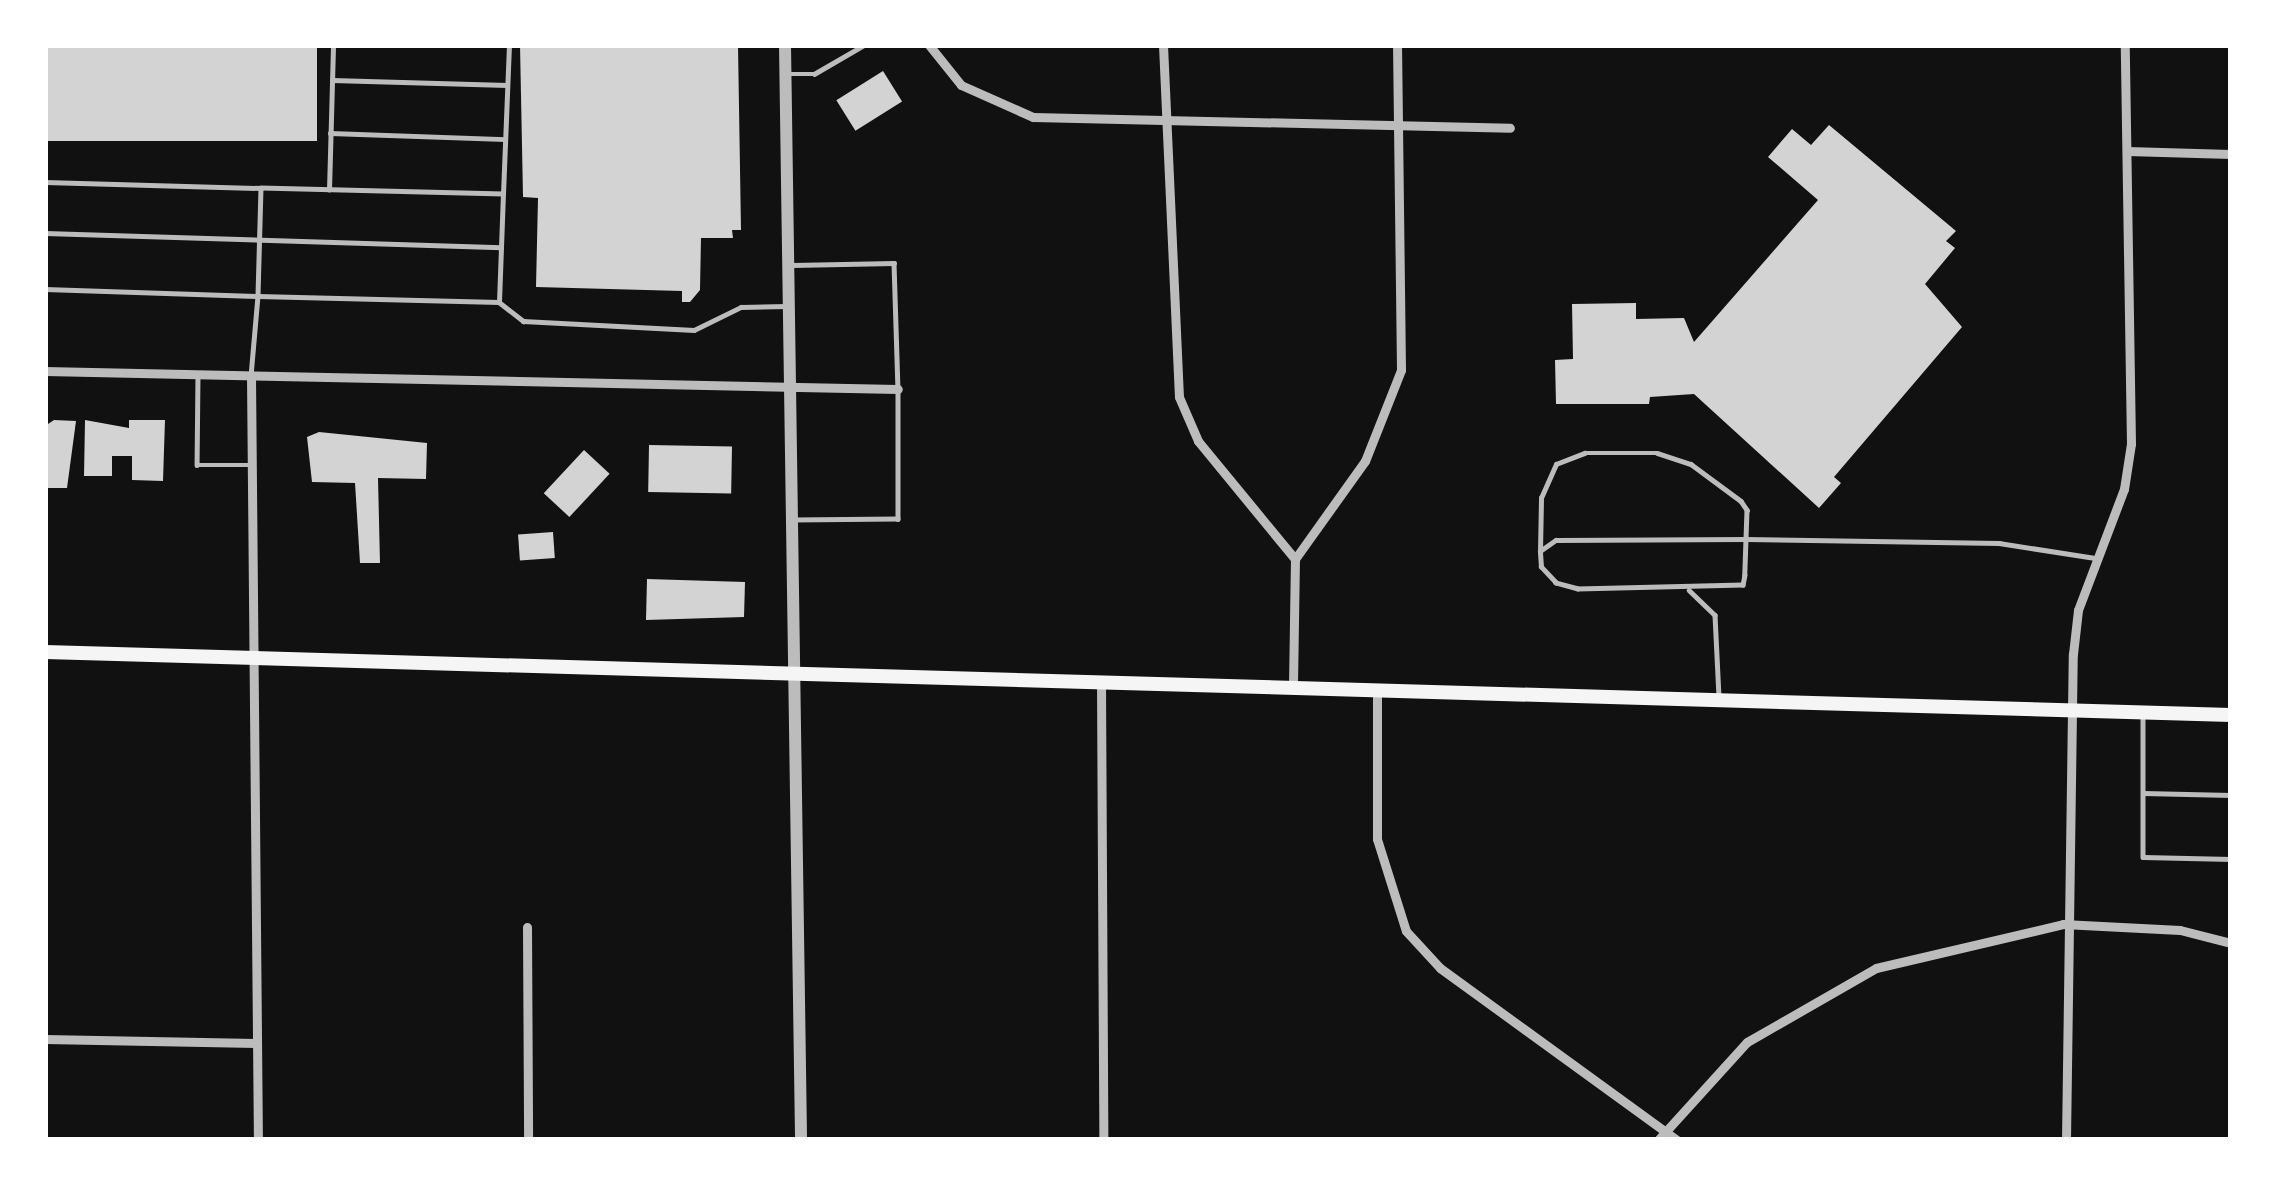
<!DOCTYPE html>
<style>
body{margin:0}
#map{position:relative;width:2276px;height:1185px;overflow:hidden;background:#111;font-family:"DejaVu Sans",sans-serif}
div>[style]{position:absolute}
.building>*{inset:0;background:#d3d3d3;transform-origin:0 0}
.service>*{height:4.5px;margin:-2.25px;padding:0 2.25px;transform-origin:2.25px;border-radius:2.25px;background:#bcbcbc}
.minor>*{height:9px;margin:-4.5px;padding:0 4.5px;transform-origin:4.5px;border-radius:4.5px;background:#bcbcbc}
.tertiary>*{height:12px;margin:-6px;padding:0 6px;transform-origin:6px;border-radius:6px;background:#bcbcbc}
.secondary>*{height:14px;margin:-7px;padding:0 7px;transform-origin:7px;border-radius:7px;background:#f5f5f5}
span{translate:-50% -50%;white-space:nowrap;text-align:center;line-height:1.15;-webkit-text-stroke:9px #fff;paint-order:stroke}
.frame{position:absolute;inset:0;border:48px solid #fff;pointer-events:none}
</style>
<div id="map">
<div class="building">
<div style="left:45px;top:45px;width:272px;height:96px"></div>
<div style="clip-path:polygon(520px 45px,738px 45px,741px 230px,732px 230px,733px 238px,701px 238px,700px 290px,690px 302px,682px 302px,682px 291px,536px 287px,538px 198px,523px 197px)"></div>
<div style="left:883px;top:71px;width:36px;height:55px;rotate:58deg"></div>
<div style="clip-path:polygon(1829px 125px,1956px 231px,1946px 241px,1955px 248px,1925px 284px,1962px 327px,1834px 477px,1841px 483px,1819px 508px,1694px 394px,1650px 397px,1649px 404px,1556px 404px,1555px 360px,1573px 359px,1572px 304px,1636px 303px,1636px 319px,1684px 318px,1694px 342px,1818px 200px,1768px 157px,1792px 129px,1811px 145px)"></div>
<div style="clip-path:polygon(54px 420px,76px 421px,67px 488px,45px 488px,45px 426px)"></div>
<div style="clip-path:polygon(85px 420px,129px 428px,129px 420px,165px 420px,163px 481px,132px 480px,132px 456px,112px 456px,112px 476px,84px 476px)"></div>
<div style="clip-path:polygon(319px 432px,427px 443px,426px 479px,378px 478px,380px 563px,360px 563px,355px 483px,312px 482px,307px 437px)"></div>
<div style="left:649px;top:445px;width:83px;height:47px;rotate:1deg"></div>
<div style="left:584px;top:450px;width:35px;height:59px;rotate:43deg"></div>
<div style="left:553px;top:532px;width:26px;height:35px;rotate:86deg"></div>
<div style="clip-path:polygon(647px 579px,745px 582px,744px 617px,646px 620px)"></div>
</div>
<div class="service">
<div style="left:791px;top:74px;width:23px"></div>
<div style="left:814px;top:74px;width:58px;rotate:-30.1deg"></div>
<div style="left:332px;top:80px;width:175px;rotate:1.6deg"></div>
<div style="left:330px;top:133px;width:175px;rotate:2deg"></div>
<div style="left:45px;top:182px;width:216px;rotate:1.6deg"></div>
<div style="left:329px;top:190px;width:145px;rotate:-88.4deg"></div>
<div style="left:503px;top:194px;width:149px;rotate:-87.7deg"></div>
<div style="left:45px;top:233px;width:456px;rotate:1.8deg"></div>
<div style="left:792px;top:265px;width:102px;rotate:-1.1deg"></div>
<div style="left:894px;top:263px;width:126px;rotate:88.2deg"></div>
<div style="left:898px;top:389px;width:130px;rotate:90deg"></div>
<div style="left:898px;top:519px;width:105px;rotate:179.5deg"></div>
<div style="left:45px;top:289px;width:213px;rotate:1.9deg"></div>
<div style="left:258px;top:296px;width:241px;rotate:1.4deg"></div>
<div style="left:499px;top:302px;width:108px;rotate:-87.9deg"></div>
<div style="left:503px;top:194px;width:242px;rotate:-178.6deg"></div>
<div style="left:261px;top:188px;width:108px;rotate:91.6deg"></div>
<div style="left:258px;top:296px;width:80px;rotate:95deg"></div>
<div style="left:499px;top:302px;width:31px;rotate:38deg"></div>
<div style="left:523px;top:321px;width:171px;rotate:3deg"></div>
<div style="left:694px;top:330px;width:52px;rotate:-26.1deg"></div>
<div style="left:741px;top:307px;width:46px;rotate:-1.2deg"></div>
<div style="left:198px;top:375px;width:90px;rotate:90.6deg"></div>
<div style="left:197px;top:465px;width:54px"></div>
<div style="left:1540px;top:551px;width:53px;rotate:-88.9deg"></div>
<div style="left:1541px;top:498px;width:37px;rotate:-66deg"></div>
<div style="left:1556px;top:464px;width:31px;rotate:-21deg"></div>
<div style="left:1585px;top:453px;width:72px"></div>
<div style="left:1657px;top:453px;width:36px;rotate:18deg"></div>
<div style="left:1691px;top:464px;width:62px;rotate:36.5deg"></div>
<div style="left:1741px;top:501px;width:11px;rotate:56deg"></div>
<div style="left:1747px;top:510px;width:29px;rotate:92deg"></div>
<div style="left:1746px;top:539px;width:36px;rotate:92deg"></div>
<div style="left:1745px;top:575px;width:10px;rotate:101deg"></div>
<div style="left:1743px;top:585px;width:165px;rotate:178.6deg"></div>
<div style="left:1578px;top:589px;width:23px;rotate:-165deg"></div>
<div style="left:1556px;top:583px;width:22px;rotate:-133deg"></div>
<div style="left:1541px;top:567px;width:16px;rotate:-94deg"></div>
<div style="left:1540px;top:551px;width:19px;rotate:-35deg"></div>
<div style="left:1556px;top:540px;width:190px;rotate:-0.3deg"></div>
<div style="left:1746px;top:539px;width:253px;rotate:0.9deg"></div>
<div style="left:1999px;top:543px;width:97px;rotate:8.9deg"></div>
<div style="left:1689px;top:590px;width:36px;rotate:44deg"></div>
<div style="left:1715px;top:615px;width:83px;rotate:87.2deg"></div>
<div style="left:2143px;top:718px;width:139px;rotate:90deg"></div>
<div style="left:2143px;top:857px;width:88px;rotate:1.3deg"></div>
<div style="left:2143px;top:793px;width:88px;rotate:1.3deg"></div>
</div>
<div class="minor">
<div style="left:929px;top:45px;width:51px;rotate:51.3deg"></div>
<div style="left:961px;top:85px;width:79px;rotate:24deg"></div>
<div style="left:1033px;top:117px;width:477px;rotate:1.3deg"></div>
<div style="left:1163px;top:45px;width:352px;rotate:87.4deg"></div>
<div style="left:1179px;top:397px;width:48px;rotate:66.6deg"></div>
<div style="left:1198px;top:441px;width:153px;rotate:50.6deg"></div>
<div style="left:2127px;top:151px;width:104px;rotate:1.7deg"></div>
<div style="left:45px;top:371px;width:853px;rotate:1.21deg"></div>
<div style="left:251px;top:376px;width:764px;rotate:89.48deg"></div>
<div style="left:1101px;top:682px;width:458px;rotate:89.7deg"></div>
<div style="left:1293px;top:685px;width:126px;rotate:-89.1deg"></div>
<div style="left:1295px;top:559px;width:120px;rotate:-54.5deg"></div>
<div style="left:1365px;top:461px;width:98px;rotate:-68.4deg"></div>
<div style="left:1401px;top:370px;width:325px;rotate:-90.7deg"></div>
<div style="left:1377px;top:689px;width:150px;rotate:90deg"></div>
<div style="left:1377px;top:839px;width:96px;rotate:72.5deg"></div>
<div style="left:1406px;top:931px;width:50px;rotate:47.4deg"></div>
<div style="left:1440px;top:968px;width:293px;rotate:36deg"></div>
<div style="left:527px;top:927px;width:213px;rotate:89.7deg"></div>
<div style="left:45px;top:1039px;width:211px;rotate:1.1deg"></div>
<div style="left:1658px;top:1140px;width:132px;rotate:-47.8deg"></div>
<div style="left:1747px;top:1042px;width:149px;rotate:-29.8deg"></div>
<div style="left:1876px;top:968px;width:192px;rotate:-13.2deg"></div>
<div style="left:2063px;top:924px;width:117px;rotate:2.9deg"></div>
<div style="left:2180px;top:930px;width:53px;rotate:14.3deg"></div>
<div style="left:2066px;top:1140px;width:486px;rotate:-89.2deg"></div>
<div style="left:2073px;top:654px;width:44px;rotate:-83.5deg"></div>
<div style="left:2078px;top:610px;width:129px;rotate:-69.2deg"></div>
<div style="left:2124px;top:489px;width:46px;rotate:-81.2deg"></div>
<div style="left:2131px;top:444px;width:399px;rotate:-90.9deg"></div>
</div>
<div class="tertiary">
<div style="left:785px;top:45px;width:1095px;rotate:89.16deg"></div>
</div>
<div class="secondary">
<div style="left:45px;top:652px;width:2187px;rotate:1.65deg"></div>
</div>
<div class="frame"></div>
</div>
